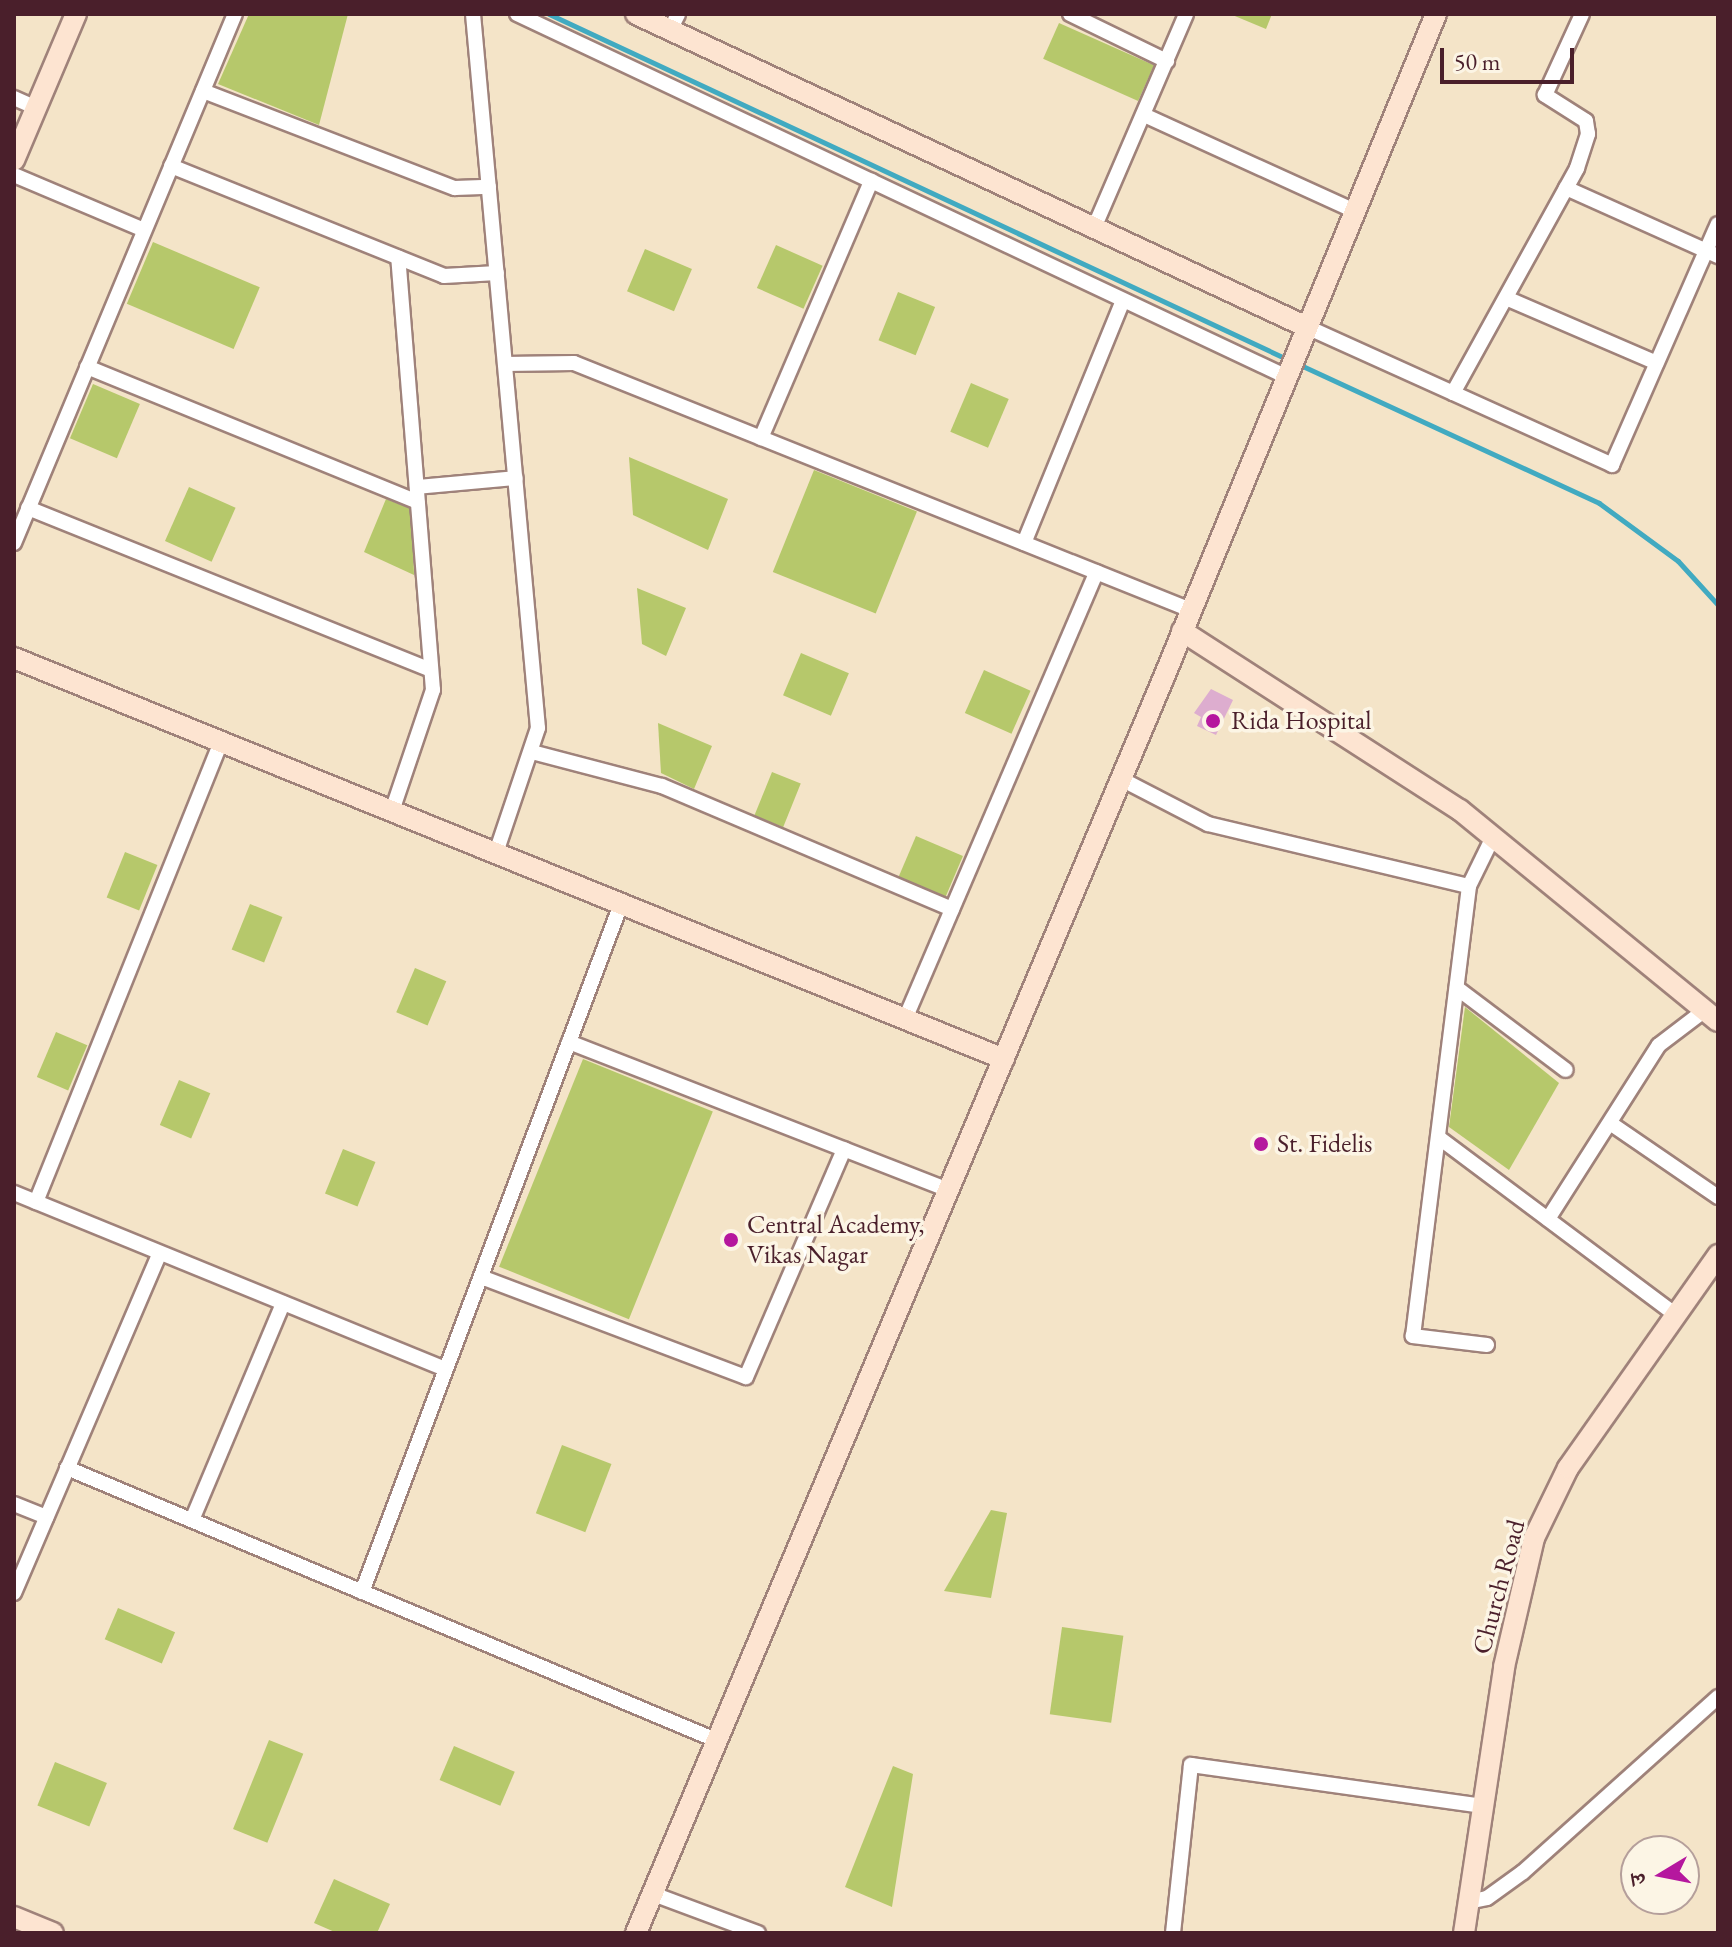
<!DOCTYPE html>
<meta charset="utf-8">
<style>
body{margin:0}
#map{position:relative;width:1732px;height:1947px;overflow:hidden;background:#f4e4c8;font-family:"EB Garamond","Noto Serif Devanagari",serif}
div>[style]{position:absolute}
.green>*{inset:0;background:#b6c86b;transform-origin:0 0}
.stream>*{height:5px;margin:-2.5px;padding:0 2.5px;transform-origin:2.5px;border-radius:2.5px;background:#41aac1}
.building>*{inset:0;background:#ddadcf}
.roads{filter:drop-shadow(2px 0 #9f827a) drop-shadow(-2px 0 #9f827a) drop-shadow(0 2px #9f827a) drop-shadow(0 -2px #9f827a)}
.street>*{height:14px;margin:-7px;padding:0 7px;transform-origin:7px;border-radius:7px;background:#fff}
.secondary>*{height:20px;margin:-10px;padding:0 10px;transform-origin:10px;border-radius:10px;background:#fde4d1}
.dots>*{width:22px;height:22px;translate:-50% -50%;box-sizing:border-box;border:4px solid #fcf5e5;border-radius:50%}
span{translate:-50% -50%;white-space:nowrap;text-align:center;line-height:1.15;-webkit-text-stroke:7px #fcf5e5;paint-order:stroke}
.poi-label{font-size:26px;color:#4a1f2b}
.left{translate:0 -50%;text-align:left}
.street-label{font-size:26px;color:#4a1f2b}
.frame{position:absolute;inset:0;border:16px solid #4a1f2b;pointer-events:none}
.north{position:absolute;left:1620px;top:1835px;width:80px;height:80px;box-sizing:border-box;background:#fcf5e5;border:2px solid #b59f9b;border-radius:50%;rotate:260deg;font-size:22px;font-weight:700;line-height:32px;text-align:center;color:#4a1f2b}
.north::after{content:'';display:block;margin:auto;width:28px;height:36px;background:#b5179e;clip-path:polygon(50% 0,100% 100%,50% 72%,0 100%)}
.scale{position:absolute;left:1440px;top:48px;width:134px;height:36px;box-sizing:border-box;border:4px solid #4a1f2b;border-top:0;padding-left:10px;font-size:24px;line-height:28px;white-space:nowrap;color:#4a1f2b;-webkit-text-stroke:6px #fcf5e5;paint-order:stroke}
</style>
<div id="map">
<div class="green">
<div style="clip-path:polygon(249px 14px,348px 14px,319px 125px,218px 84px)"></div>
<div style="clip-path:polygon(1230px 14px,1272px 14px,1266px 29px)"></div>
<div style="left:1059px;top:23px;width:104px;height:39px;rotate:24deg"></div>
<div style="left:153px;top:242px;width:116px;height:67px;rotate:23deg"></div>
<div style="left:776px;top:245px;width:51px;height:47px;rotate:24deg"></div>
<div style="left:645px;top:249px;width:51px;height:46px;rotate:23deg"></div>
<div style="left:898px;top:292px;width:40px;height:52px;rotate:22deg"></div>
<div style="left:971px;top:383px;width:41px;height:53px;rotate:23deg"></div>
<div style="left:93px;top:384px;width:51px;height:59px;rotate:23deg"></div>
<div style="clip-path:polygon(629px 457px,728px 499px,708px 550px,633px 515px)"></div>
<div style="left:814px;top:470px;width:111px;height:110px;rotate:22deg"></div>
<div style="left:189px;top:487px;width:51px;height:59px;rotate:24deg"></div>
<div style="clip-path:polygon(386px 499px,412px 509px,414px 575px,364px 552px)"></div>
<div style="clip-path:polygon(637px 588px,686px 608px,666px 656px,642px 644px)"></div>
<div style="left:801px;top:653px;width:52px;height:46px;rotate:23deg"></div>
<div style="left:984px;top:670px;width:51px;height:47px;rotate:24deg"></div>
<div style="clip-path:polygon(658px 723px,712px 746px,694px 789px,661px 773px)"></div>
<div style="left:772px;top:772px;width:31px;height:47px;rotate:22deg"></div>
<div style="left:916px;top:836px;width:51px;height:46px;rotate:23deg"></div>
<div style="left:125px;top:852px;width:35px;height:49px;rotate:22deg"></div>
<div style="left:250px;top:904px;width:35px;height:49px;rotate:22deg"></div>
<div style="left:415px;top:968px;width:34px;height:48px;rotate:23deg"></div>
<div style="clip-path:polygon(1465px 1007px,1559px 1083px,1509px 1170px,1449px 1127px)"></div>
<div style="left:56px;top:1032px;width:34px;height:49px;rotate:23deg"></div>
<div style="left:583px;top:1059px;width:140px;height:224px;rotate:22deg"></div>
<div style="left:179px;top:1080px;width:34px;height:49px;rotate:23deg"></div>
<div style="left:343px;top:1149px;width:35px;height:48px;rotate:22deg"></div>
<div style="left:562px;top:1445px;width:53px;height:73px;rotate:21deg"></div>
<div style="clip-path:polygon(991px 1510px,1007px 1513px,991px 1598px,944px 1591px)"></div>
<div style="left:118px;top:1608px;width:62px;height:34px;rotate:23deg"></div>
<div style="left:1062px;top:1627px;width:62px;height:88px;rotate:8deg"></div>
<div style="left:269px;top:1740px;width:37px;height:96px;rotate:22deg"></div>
<div style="left:454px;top:1746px;width:66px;height:37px;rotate:23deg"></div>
<div style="left:55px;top:1762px;width:56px;height:47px;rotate:22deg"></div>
<div style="clip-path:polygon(893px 1766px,913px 1774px,892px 1907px,845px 1887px)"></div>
<div style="clip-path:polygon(334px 1879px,390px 1904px,377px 1933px,337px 1933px,314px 1923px)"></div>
</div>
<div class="stream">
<div style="left:549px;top:14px;width:815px;rotate:25.06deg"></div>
<div style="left:1296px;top:363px;width:334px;rotate:24.8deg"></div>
<div style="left:1599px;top:503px;width:98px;rotate:36.3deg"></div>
<div style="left:1678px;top:561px;width:59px;rotate:47.7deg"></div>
</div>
<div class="building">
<div style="clip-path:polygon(1211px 689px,1233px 700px,1216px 735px,1197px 726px,1201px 717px,1194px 713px)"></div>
</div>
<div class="roads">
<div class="street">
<div style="left:473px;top:14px;width:717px;rotate:84.8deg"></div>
<div style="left:538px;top:728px;width:132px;rotate:108.6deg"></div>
<div style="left:517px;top:14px;width:851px;rotate:25.24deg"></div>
<div style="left:1070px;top:14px;width:108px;rotate:25.9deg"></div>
<div style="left:670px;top:30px;width:18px;rotate:-63deg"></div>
<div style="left:203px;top:91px;width:270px;rotate:21.1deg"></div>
<div style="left:455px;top:188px;width:34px;rotate:-2deg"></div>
<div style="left:14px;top:98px;width:24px;rotate:24deg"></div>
<div style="left:1144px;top:115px;width:232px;rotate:24.5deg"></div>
<div style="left:171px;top:166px;width:294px;rotate:21.9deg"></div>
<div style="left:444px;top:276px;width:53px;rotate:-3.2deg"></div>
<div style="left:14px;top:175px;width:141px;rotate:22.9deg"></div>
<div style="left:1566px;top:188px;width:167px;rotate:24.1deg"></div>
<div style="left:1094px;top:228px;width:233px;rotate:-66.7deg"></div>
<div style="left:1506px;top:298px;width:164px;rotate:23.3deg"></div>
<div style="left:1307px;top:327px;width:335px;rotate:24.3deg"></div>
<div style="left:1612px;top:465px;width:263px;rotate:-66.3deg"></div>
<div style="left:505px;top:364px;width:69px;rotate:-0.8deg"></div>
<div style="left:574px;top:363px;width:665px;rotate:21.82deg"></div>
<div style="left:87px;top:367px;width:357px;rotate:22.2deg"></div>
<div style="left:1453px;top:393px;width:257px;rotate:-61.1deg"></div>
<div style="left:1577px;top:168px;width:36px;rotate:-72deg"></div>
<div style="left:1588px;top:134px;width:13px;rotate:-99deg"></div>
<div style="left:1586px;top:121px;width:49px;rotate:-147.6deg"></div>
<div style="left:1545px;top:95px;width:89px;rotate:-65.4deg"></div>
<div style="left:761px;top:438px;width:280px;rotate:-66.8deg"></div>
<div style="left:417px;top:487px;width:99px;rotate:-5.2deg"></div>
<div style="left:28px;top:508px;width:434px;rotate:21.9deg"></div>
<div style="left:14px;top:543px;width:573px;rotate:-67.33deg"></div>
<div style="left:1024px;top:543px;width:262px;rotate:-67.8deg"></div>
<div style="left:532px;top:752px;width:134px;rotate:14.7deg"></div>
<div style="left:662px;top:786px;width:315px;rotate:23deg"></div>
<div style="left:1121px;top:779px;width:98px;rotate:27.3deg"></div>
<div style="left:1208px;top:824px;width:268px;rotate:13.4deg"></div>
<div style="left:392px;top:811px;width:128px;rotate:-71.3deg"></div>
<div style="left:433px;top:690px;width:434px;rotate:-94.6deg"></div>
<div style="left:1457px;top:988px;width:136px;rotate:37deg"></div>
<div style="left:905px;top:1019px;width:486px;rotate:-66.8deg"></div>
<div style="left:569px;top:1042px;width:408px;rotate:21.3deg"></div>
<div style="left:1610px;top:1123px;width:131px;rotate:34.4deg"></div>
<div style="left:1438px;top:1137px;width:297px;rotate:36.8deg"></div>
<div style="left:14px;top:1193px;width:466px;rotate:22.2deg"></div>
<div style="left:36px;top:1202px;width:496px;rotate:-68.1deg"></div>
<div style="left:1548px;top:1219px;width:206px;rotate:-57.5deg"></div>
<div style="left:1659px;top:1045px;width:58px;rotate:-37.3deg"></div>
<div style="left:481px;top:1277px;width:283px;rotate:20.7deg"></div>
<div style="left:746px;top:1377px;width:248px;rotate:-66.7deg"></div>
<div style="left:1487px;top:1345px;width:75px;rotate:-173.1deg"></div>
<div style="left:1413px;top:1336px;width:453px;rotate:-82.9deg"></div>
<div style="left:1469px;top:886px;width:55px;rotate:-63.9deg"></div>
<div style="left:67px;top:1468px;width:706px;rotate:22.75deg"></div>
<div style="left:14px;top:1504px;width:35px;rotate:22deg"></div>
<div style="left:192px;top:1520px;width:235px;rotate:-67.2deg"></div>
<div style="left:362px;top:1592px;width:735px;rotate:-69.37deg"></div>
<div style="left:14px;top:1593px;width:370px;rotate:-66.8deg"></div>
<div style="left:653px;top:1894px;width:112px;rotate:20.4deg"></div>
<div style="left:1468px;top:1902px;width:19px;rotate:-12deg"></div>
<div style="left:1487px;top:1898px;width:44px;rotate:-35.8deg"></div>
<div style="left:1523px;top:1872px;width:262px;rotate:-41.9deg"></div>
<div style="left:1173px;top:1933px;width:169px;rotate:-83.9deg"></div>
<div style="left:1191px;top:1765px;width:295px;rotate:8deg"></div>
</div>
<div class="secondary">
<div style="left:636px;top:14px;width:740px;rotate:25.01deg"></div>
<div style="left:14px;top:160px;width:159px;rotate:-67deg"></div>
<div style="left:1182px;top:631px;width:331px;rotate:32.8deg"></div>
<div style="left:1460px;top:810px;width:333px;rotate:39.3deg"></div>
<div style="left:14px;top:658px;width:1068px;rotate:22.05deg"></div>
<div style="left:14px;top:1917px;width:42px;rotate:22.3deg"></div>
<div style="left:636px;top:1933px;width:1362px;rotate:-67.2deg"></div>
<div style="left:1164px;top:677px;width:717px;rotate:-67.69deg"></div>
<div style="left:1464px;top:1933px;width:269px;rotate:-81.4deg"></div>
<div style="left:1504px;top:1667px;width:132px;rotate:-76.9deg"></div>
<div style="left:1534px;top:1538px;width:78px;rotate:-64.1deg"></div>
<div style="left:1568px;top:1468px;width:261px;rotate:-54.8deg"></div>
</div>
</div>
<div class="dots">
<div style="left:1213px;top:721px;background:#b5179e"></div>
<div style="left:1261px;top:1144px;background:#b5179e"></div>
<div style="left:731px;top:1240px;background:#b5179e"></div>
</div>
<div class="poi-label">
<span class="left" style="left:1231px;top:721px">Rida Hospital</span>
<span class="left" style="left:1277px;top:1144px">St. Fidelis</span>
<span class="left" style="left:747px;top:1240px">Central Academy,<br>Vikas Nagar</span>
</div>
<div class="street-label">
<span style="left:1499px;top:1587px;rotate:-75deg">Church Road</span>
</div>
<div class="frame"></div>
<div class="north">उ</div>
<div class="scale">50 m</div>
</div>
